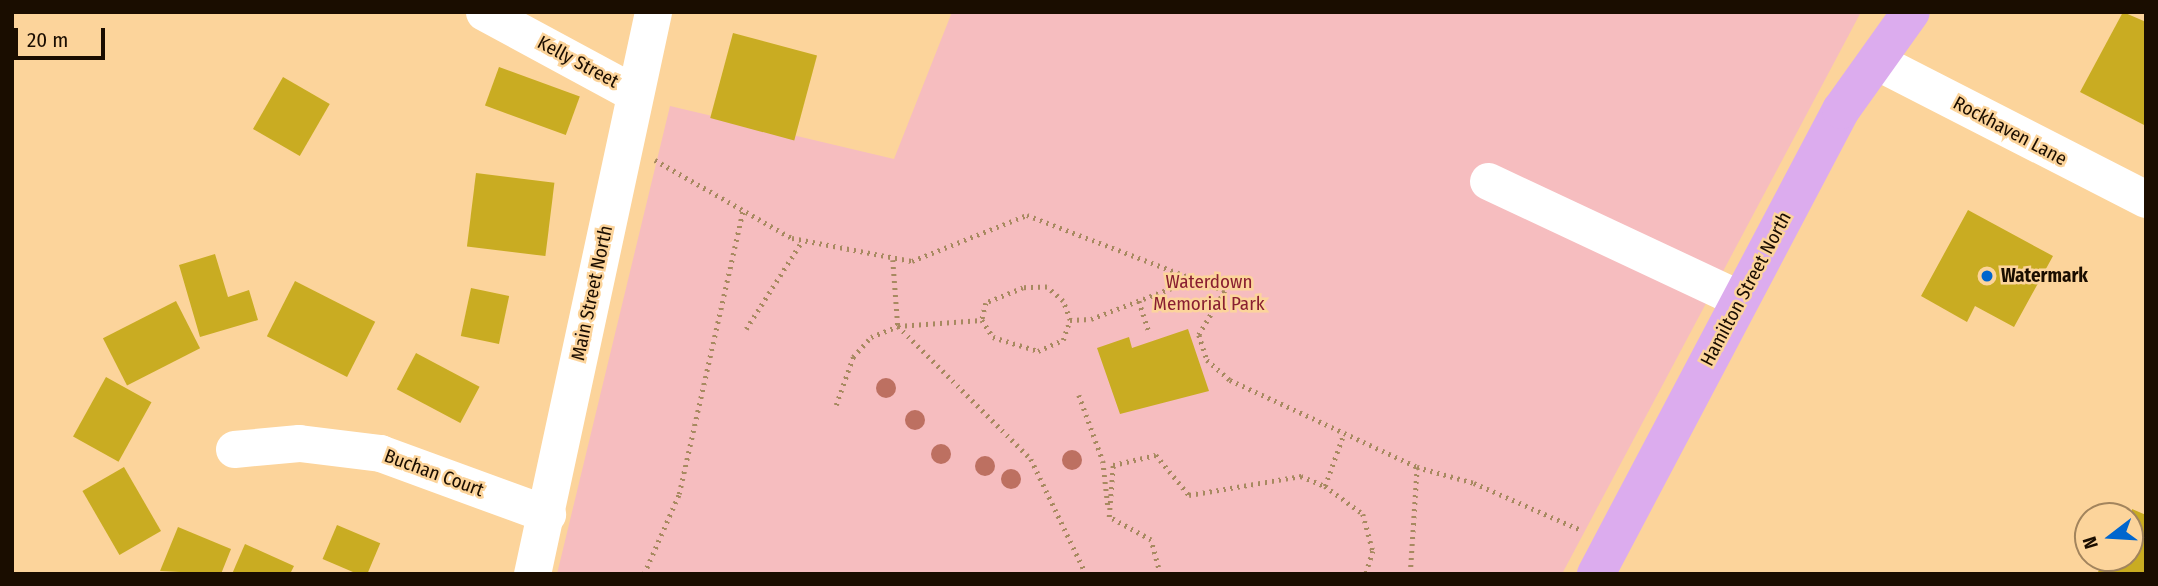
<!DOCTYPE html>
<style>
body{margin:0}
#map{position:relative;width:2158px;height:586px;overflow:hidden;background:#fcd49b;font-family:"Fira Sans Condensed",sans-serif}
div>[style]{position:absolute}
.green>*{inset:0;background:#f6bdbf}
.building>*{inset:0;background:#c9ac22;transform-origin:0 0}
.path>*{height:4.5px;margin-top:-2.25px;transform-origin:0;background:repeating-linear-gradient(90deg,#a78960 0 2px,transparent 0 7px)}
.minor>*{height:37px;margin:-18.5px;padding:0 18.5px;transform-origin:18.5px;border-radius:18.5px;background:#fff}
.major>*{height:38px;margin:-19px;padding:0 19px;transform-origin:19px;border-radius:19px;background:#dcacee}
.trees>*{width:20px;height:20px;margin:-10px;border-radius:50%;background:#bd7061}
.dots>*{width:19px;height:19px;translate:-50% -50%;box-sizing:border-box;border:4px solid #fcd49b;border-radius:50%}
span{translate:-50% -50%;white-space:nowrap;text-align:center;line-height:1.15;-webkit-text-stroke:5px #fcd49b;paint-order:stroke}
.street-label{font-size:19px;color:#1a0d00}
.poi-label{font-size:19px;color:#1a0d00;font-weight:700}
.left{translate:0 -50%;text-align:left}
.park-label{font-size:19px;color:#891f31}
.frame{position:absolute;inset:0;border:14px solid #1a0d00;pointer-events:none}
.north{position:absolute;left:2074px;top:502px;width:70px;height:70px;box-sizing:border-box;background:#fcd49b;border:2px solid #a2845d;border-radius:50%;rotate:253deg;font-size:19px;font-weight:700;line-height:28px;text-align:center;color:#1a0d00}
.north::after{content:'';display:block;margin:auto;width:24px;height:32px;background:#0066ce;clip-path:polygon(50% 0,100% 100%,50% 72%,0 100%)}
.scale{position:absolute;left:14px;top:28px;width:91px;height:32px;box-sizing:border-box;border:4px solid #1a0d00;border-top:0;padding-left:9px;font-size:21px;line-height:24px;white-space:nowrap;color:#1a0d00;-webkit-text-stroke:5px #fcd49b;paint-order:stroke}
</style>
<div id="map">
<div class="green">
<div style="clip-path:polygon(952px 12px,1861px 12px,1562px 574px,557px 574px,670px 106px,894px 159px)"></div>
</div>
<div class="building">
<div style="clip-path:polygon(2123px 12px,2146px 22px,2146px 126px,2080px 92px)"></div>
<div style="left:733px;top:33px;width:87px;height:88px;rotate:15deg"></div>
<div style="left:499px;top:67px;width:86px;height:41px;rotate:20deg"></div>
<div style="left:283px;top:77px;width:54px;height:60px;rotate:30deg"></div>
<div style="left:476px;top:173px;width:79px;height:74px;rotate:7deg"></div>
<div style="clip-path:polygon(1968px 210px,2053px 256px,2014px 327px,1975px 306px,1967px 322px,1921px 296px)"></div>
<div style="clip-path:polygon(215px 254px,228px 297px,249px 290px,258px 320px,200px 337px,179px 265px)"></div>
<div style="left:295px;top:281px;width:90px;height:62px;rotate:27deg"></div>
<div style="left:471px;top:288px;width:39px;height:49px;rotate:12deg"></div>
<div style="left:176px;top:301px;width:53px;height:82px;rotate:63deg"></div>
<div style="clip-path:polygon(1188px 329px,1209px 391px,1120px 414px,1097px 348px,1129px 337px,1132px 348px)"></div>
<div style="left:416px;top:353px;width:72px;height:41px;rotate:28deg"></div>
<div style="left:106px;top:377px;width:52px;height:68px;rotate:29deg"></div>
<div style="left:124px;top:467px;width:74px;height:48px;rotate:60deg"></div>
<div style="clip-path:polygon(2132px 509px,2146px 515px,2146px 574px,2097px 574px,2105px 558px,2130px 558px)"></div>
<div style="left:337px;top:525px;width:47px;height:37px;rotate:23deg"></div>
<div style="clip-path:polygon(178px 527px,231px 549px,221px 574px,160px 571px)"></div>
<div style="clip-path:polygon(245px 544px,294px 566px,290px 574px,232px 574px)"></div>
</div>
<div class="path">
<div style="left:655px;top:160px;width:158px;rotate:29.7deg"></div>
<div style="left:792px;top:238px;width:122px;rotate:10.9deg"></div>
<div style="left:912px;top:261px;width:124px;rotate:-21.8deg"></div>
<div style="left:1027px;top:215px;width:212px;rotate:21deg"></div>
<div style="left:1225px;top:291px;width:51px;rotate:120.6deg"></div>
<div style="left:1199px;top:335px;width:26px;rotate:72deg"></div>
<div style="left:1207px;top:360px;width:30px;rotate:41deg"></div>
<div style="left:1230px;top:380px;width:206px;rotate:24.9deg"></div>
<div style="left:1417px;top:467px;width:59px;rotate:15.7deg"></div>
<div style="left:1474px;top:483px;width:117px;rotate:23.7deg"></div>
<div style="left:893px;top:260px;width:66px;rotate:85.7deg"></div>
<div style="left:898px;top:326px;width:188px;rotate:45deg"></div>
<div style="left:1031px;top:459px;width:127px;rotate:64.4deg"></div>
<div style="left:1139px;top:301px;width:32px;rotate:72deg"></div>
<div style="left:1070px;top:320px;width:21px;rotate:-3deg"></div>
<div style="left:1091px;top:319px;width:111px;rotate:-21deg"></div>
<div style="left:746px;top:329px;width:104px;rotate:-57.5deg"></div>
<div style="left:1079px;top:395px;width:70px;rotate:70deg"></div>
<div style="left:1103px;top:461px;width:45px;rotate:83.7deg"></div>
<div style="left:836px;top:405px;width:51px;rotate:-70.5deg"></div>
<div style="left:853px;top:357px;width:27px;rotate:-48deg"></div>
<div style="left:871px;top:337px;width:29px;rotate:-22deg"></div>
<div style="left:898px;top:326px;width:84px;rotate:-4.1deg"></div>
<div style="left:982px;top:320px;width:20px;rotate:57deg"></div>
<div style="left:993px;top:337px;width:47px;rotate:17.3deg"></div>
<div style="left:1038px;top:351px;width:27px;rotate:-24deg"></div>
<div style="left:1063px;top:340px;width:21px;rotate:-71deg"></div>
<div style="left:1070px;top:320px;width:20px;rotate:-110deg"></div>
<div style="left:1063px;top:301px;width:21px;rotate:-139deg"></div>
<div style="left:1047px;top:287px;width:24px;rotate:178deg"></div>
<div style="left:1023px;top:288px;width:40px;rotate:158deg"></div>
<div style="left:986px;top:303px;width:17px;rotate:103deg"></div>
<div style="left:1325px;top:486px;width:56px;rotate:-70.3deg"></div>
<div style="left:644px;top:574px;width:87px;rotate:-66.4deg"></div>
<div style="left:679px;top:494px;width:291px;rotate:-77.3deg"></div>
<div style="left:1160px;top:574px;width:35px;rotate:-105deg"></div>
<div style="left:1151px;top:540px;width:48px;rotate:-151.3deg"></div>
<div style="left:1109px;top:517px;width:52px;rotate:-85.6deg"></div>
<div style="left:1113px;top:465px;width:44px;rotate:-13.1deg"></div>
<div style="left:1156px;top:455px;width:52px;rotate:50.5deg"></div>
<div style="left:1189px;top:495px;width:114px;rotate:-9.6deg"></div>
<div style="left:1301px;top:476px;width:26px;rotate:23deg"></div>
<div style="left:1325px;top:486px;width:47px;rotate:36.4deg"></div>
<div style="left:1363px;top:514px;width:38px;rotate:75deg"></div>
<div style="left:1373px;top:551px;width:24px;rotate:107deg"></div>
<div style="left:1410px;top:574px;width:107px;rotate:-86.3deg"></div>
</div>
<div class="minor">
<div style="left:484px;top:12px;width:170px;rotate:28.4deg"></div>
<div style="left:1876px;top:61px;width:303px;rotate:27.1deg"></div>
<div style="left:1488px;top:181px;width:278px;rotate:25.1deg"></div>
<div style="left:234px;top:449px;width:65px;rotate:-5.3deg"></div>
<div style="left:299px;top:443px;width:82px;rotate:7deg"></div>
<div style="left:380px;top:453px;width:178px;rotate:20.1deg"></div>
<div style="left:532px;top:574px;width:575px;rotate:-77.85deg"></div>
</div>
<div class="major">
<div style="left:1596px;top:574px;width:525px;rotate:-62.17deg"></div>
<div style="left:1841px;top:110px;width:120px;rotate:-54.5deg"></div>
</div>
<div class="trees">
<div style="left:886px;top:388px"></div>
<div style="left:915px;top:420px"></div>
<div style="left:941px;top:454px"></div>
<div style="left:1072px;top:460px"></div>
<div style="left:985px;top:466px"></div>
<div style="left:1011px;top:479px"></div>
</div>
<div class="dots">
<div style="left:1987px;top:276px;background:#0066ce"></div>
</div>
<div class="street-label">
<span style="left:578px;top:62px;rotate:28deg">Kelly Street</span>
<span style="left:2010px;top:131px;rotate:28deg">Rockhaven Lane</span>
<span style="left:1746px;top:289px;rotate:-62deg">Hamilton Street North</span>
<span style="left:592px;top:293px;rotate:-78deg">Main Street North</span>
<span style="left:434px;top:473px;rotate:20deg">Buchan Court</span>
</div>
<div class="poi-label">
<span class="left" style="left:2001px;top:276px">Watermark</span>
</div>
<div class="park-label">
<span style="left:1209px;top:293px">Waterdown<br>Memorial Park</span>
</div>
<div class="frame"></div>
<div class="north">N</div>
<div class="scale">20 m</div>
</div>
